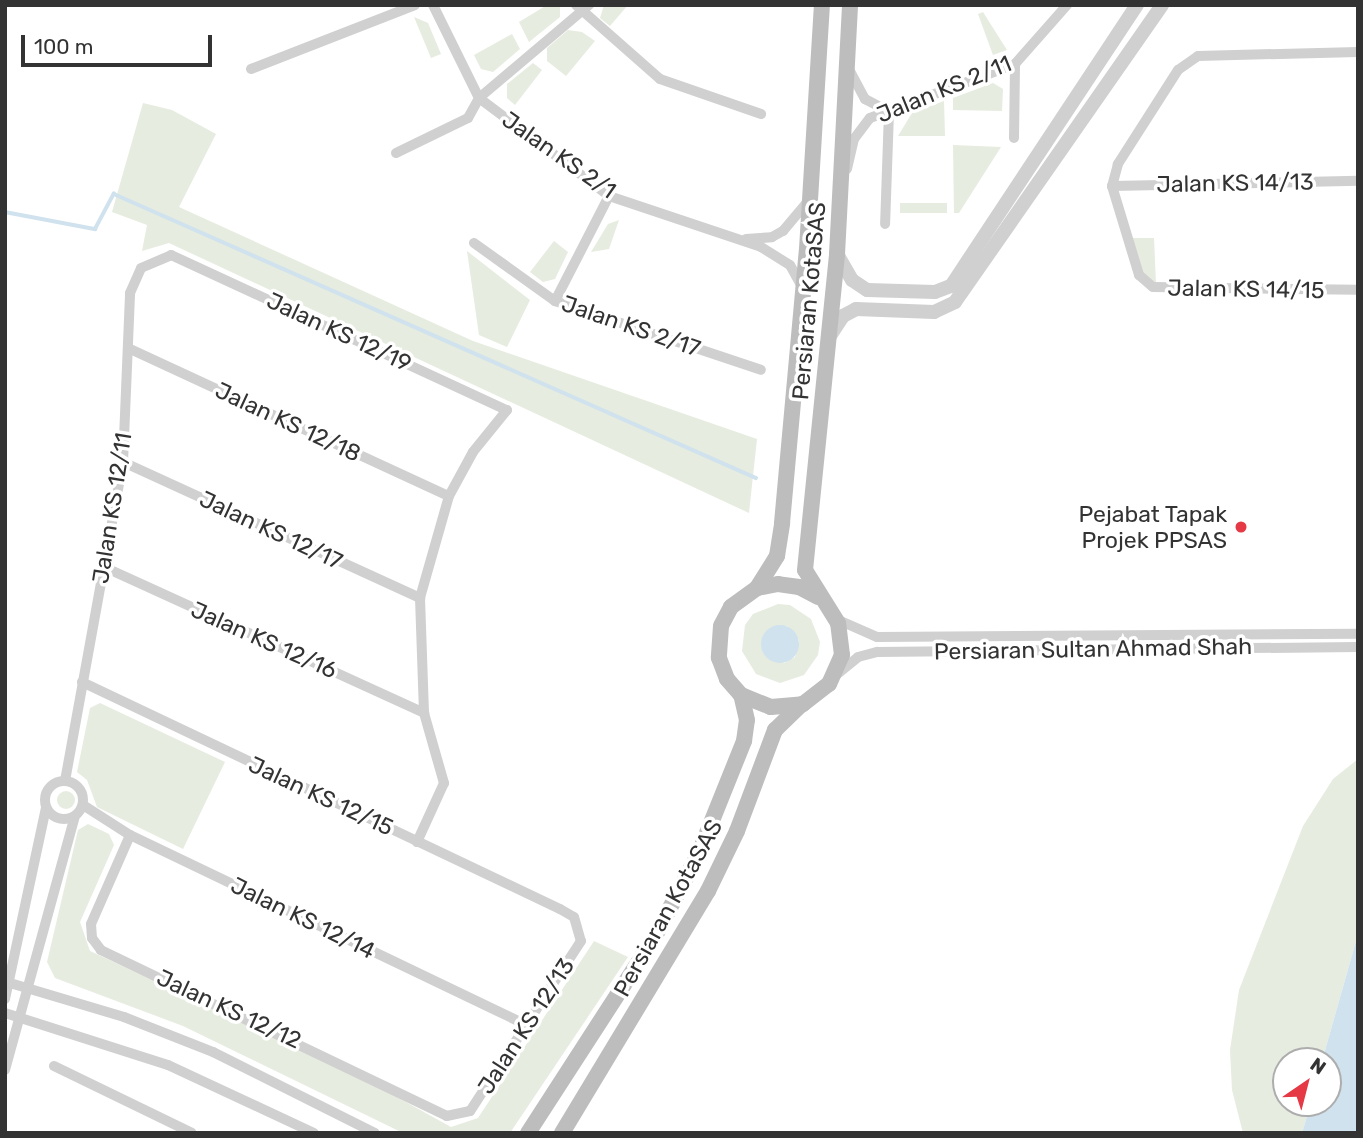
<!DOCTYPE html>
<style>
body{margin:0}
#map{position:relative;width:1363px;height:1138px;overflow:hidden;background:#fff;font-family:Rubik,sans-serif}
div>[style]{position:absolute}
.green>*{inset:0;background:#e6ecdf;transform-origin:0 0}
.round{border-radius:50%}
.water>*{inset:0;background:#cfe2ee}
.stream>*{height:3.5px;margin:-1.75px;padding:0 1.75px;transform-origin:1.75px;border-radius:1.75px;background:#cfe2ee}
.minor>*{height:10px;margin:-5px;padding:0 5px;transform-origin:5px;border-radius:5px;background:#d0d0d0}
.minor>.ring{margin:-5px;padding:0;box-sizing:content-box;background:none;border:10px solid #d0d0d0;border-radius:50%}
.tertiary>*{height:14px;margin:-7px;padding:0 7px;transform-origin:7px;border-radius:7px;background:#d0d0d0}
.secondary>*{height:16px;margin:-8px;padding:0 8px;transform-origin:8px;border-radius:8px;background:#bdbdbd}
.dots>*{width:19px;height:19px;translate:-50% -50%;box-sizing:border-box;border:4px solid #fff;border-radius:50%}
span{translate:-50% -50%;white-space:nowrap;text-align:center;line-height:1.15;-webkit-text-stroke:7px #fff;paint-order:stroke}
.street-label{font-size:23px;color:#333}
.poi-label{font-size:23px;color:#333}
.right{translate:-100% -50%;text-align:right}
.frame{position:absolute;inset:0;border:7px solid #333;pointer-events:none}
.north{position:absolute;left:1272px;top:1047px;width:70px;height:70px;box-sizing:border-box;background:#fff;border:2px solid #adadad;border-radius:50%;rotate:35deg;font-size:19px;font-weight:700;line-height:28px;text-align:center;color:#333}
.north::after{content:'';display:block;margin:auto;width:24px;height:32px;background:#e63946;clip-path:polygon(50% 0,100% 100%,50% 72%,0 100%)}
.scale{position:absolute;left:21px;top:35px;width:191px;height:32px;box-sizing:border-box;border:4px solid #333;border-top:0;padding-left:9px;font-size:21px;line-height:24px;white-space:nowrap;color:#333;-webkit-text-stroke:5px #fff;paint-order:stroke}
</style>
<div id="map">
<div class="green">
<div style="clip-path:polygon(547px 5px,560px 5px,560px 17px,529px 42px,519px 22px)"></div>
<div style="clip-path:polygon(604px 5px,628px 5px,610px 26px,600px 18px)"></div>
<div style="clip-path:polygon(983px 12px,1007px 50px,993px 55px,978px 14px)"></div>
<div style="clip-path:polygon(414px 17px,428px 23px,441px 54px,431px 58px)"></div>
<div style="clip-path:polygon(568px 30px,582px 32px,595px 41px,566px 76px,547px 61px,547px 48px)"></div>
<div style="clip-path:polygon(512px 34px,520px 49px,493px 72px,481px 69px,474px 55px)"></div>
<div style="clip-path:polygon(533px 63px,542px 70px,515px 105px,507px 98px,507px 84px)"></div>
<div style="clip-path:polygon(993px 83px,1003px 89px,1002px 111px,953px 110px,953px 98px)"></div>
<div style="clip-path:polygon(944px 101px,945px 136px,898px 136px,912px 113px)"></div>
<div style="clip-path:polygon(143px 103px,172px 110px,216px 134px,179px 207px,473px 341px,757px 439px,749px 513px,169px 243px,142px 251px,147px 225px,112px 212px)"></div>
<div style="clip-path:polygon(953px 145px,1001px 147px,959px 213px,954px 213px)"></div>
<div style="left:947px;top:203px;width:10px;height:47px;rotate:90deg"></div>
<div style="clip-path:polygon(619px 220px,609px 249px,591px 252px,608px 224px)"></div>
<div style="clip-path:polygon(1132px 238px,1154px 238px,1156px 284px,1142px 274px)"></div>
<div style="clip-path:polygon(554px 241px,568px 252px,555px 279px,543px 282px,530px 272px)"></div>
<div style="clip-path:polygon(467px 251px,530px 300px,507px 347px,479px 335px)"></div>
<div style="clip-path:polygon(evenodd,778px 604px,790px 605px,811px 619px,820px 642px,818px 655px,804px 675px,780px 683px,756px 674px,742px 651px,745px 625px,753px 614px,778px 604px,775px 626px,787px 626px,799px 640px,795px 657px,784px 663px,762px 639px,775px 626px)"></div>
<div style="clip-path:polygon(100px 703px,225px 762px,183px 849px,97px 807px,87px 780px,77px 772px,90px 708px)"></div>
<div style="clip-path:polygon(1358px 759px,1358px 934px,1322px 1061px,1286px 1061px,1286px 1103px,1311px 1103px,1302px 1133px,1243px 1133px,1232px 1090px,1230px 1050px,1239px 990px,1303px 826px,1333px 779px)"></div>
<div class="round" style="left:57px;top:791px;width:18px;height:18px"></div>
<div style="clip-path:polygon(88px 824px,109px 834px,114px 845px,80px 922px,90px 951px,359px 1076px,451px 1127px,478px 1118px,594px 941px,628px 957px,510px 1133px,403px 1133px,183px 1026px,55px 978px,47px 962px,78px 830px)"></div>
</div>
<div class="water">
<div class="round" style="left:761px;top:625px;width:38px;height:38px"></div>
<div style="clip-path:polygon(1358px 934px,1358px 1133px,1302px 1133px,1311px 1103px,1328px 1103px,1328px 1061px,1322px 1061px)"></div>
</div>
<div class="stream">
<div style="left:5px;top:212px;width:92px;rotate:10.7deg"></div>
<div style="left:95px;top:229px;width:40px;rotate:-62deg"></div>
<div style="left:114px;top:194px;width:702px;rotate:23.86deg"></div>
</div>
<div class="minor">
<div style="left:433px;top:5px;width:104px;rotate:63.7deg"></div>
<div style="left:479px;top:98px;width:163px;rotate:37deg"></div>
<div style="left:609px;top:196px;width:160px;rotate:18.5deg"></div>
<div style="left:761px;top:247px;width:34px;rotate:32deg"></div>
<div style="left:790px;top:265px;width:26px;rotate:61deg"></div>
<div style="left:576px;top:5px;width:112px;rotate:41.4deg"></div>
<div style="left:660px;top:79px;width:107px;rotate:19.1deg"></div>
<div style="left:1358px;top:52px;width:160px;rotate:178.6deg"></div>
<div style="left:1198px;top:56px;width:24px;rotate:145deg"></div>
<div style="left:1178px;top:70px;width:112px;rotate:122.6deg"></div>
<div style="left:1118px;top:164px;width:23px;rotate:105deg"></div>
<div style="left:1112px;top:186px;width:93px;rotate:73.1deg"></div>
<div style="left:1139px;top:275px;width:18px;rotate:41deg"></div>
<div style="left:1153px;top:287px;width:205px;rotate:0.8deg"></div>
<div style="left:251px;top:69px;width:176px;rotate:-21.3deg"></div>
<div style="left:850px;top:71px;width:32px;rotate:62deg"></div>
<div style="left:865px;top:99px;width:27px;rotate:28deg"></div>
<div style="left:889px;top:112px;width:112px;rotate:92deg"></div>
<div style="left:1014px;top:138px;width:74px;rotate:-89.2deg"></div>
<div style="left:396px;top:153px;width:80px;rotate:-25.9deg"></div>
<div style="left:468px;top:118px;width:23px;rotate:-61deg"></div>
<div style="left:479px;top:98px;width:144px;rotate:-40.2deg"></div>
<div style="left:847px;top:169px;width:31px;rotate:-77deg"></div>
<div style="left:854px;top:139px;width:26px;rotate:-53deg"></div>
<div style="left:870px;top:118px;width:155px;rotate:-20.4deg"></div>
<div style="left:1015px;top:64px;width:79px;rotate:-48.6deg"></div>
<div style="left:1112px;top:186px;width:246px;rotate:-1.2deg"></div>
<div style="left:746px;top:239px;width:26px;rotate:-4deg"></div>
<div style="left:772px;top:237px;width:13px;rotate:-29deg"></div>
<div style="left:783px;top:231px;width:40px;rotate:-50deg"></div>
<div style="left:474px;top:243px;width:100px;rotate:35.6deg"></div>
<div style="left:555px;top:301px;width:217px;rotate:18.5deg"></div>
<div style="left:555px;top:301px;width:118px;rotate:-62.8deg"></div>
<div style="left:128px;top:348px;width:353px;rotate:24.8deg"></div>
<div style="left:123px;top:462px;width:327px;rotate:24.6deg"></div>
<div style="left:104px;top:567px;width:352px;rotate:24.5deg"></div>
<div style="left:836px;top:619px;width:45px;rotate:23.7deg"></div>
<div style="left:877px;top:637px;width:481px;rotate:-0.4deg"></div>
<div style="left:836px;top:675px;width:28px;rotate:-39deg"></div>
<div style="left:858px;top:657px;width:20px;rotate:-15deg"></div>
<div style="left:877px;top:652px;width:481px;rotate:-0.6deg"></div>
<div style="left:82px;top:682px;width:529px;rotate:25.4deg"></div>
<div style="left:560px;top:909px;width:16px;rotate:30deg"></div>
<div style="left:574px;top:917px;width:25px;rotate:74deg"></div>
<div style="left:581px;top:941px;width:203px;rotate:123.1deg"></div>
<div style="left:470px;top:1111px;width:24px;rotate:168deg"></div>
<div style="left:447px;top:1116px;width:384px;rotate:-154.4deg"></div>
<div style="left:101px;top:950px;width:15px;rotate:-127deg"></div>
<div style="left:92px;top:938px;width:14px;rotate:-94deg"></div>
<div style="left:91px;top:924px;width:97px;rotate:-66.3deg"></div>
<div class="ring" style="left:45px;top:781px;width:28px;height:28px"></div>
<div style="left:65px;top:781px;width:324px;rotate:-79.7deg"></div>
<div style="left:123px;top:462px;width:169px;rotate:-87.6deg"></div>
<div style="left:130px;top:293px;width:27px;rotate:-66deg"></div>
<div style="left:141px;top:268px;width:33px;rotate:-23deg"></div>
<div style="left:171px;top:255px;width:370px;rotate:24.8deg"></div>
<div style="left:507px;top:410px;width:54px;rotate:129deg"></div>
<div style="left:473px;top:452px;width:50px;rotate:118.6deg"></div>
<div style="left:449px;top:496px;width:106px;rotate:105.9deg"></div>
<div style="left:420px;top:598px;width:115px;rotate:88deg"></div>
<div style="left:424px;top:713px;width:73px;rotate:74.1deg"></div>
<div style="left:444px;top:783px;width:65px;rotate:114.6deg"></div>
<div style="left:83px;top:805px;width:56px;rotate:32.6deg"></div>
<div style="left:130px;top:835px;width:440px;rotate:25.6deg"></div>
<div style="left:10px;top:983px;width:119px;rotate:16.6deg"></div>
<div style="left:124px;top:1017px;width:96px;rotate:21.5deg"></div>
<div style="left:213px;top:1052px;width:181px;rotate:26.6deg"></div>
<div style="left:5px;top:999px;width:195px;rotate:-77.9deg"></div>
<div style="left:5px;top:1013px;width:171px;rotate:17.7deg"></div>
<div style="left:168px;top:1065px;width:161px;rotate:25deg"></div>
<div style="left:54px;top:1066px;width:153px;rotate:25.9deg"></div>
<div style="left:5px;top:1070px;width:263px;rotate:-74.6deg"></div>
</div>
<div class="tertiary">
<div style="left:837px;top:254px;width:30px;rotate:60deg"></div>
<div style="left:852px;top:280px;width:18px;rotate:34deg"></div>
<div style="left:867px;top:290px;width:68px;rotate:1.7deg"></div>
<div style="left:935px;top:292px;width:17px;rotate:-21deg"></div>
<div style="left:951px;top:286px;width:337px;rotate:-56.5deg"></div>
<div style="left:830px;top:336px;width:24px;rotate:-57deg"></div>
<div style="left:843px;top:316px;width:15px;rotate:-28deg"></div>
<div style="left:856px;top:309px;width:78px;rotate:2.2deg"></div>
<div style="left:934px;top:312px;width:23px;rotate:-25deg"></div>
<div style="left:955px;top:302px;width:362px;rotate:-55.1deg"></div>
</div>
<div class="secondary">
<div style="left:757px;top:588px;width:38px;rotate:-58deg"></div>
<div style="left:777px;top:556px;width:33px;rotate:-81deg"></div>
<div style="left:782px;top:523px;width:275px;rotate:-84.8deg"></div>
<div style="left:807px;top:249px;width:244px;rotate:-86.5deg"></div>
<div style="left:818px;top:597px;width:21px;rotate:-152deg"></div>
<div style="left:799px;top:587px;width:21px;rotate:-172deg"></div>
<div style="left:778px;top:584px;width:21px;rotate:169deg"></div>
<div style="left:757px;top:588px;width:32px;rotate:144deg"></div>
<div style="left:731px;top:607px;width:21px;rotate:118deg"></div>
<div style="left:721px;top:626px;width:32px;rotate:94deg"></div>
<div style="left:719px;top:658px;width:22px;rotate:69deg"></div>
<div style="left:727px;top:679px;width:21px;rotate:49deg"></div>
<div style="left:741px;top:695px;width:32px;rotate:22deg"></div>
<div style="left:771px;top:707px;width:32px;rotate:-5deg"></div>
<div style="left:803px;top:704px;width:33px;rotate:-38deg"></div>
<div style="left:829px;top:684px;width:32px;rotate:-66deg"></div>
<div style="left:842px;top:655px;width:32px;rotate:-97deg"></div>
<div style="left:838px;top:623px;width:62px;rotate:-121.9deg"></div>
<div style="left:805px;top:570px;width:318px;rotate:-84.2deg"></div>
<div style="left:837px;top:254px;width:249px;rotate:-87deg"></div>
<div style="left:528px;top:1133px;width:230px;rotate:-57.1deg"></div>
<div style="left:653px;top:940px;width:98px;rotate:-62.1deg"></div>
<div style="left:699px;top:853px;width:121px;rotate:-68.1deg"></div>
<div style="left:744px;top:741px;width:21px;rotate:-82deg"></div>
<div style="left:747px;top:720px;width:26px;rotate:-103deg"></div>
<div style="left:562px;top:1133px;width:283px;rotate:-58.9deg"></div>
<div style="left:708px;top:891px;width:67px;rotate:-64.2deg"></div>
<div style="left:737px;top:831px;width:108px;rotate:-69.4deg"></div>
<div style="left:775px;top:730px;width:37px;rotate:-44deg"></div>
</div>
<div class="dots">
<div style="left:1241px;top:527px;background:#e63946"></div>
</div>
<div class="street-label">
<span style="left:944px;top:89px;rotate:-22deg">Jalan KS 2/11</span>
<span style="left:559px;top:155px;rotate:35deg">Jalan KS 2/1</span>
<span style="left:1235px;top:183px;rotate:-1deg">Jalan KS 14/13</span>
<span style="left:1246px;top:289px;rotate:1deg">Jalan KS 14/15</span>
<span style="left:809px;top:301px;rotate:-85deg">Persiaran KotaSAS</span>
<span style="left:631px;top:326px;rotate:19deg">Jalan KS 2/17</span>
<span style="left:339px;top:332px;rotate:25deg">Jalan KS 12/19</span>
<span style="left:288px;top:422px;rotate:25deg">Jalan KS 12/18</span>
<span style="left:112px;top:508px;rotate:-81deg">Jalan KS 12/11</span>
<span style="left:271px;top:530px;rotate:25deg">Jalan KS 12/17</span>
<span style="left:264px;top:640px;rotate:24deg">Jalan KS 12/16</span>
<span style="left:1093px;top:649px;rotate:-1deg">Persiaran Sultan Ahmad Shah</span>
<span style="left:321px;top:796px;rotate:25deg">Jalan KS 12/15</span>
<span style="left:668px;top:908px;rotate:-61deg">Persiaran KotaSAS</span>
<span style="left:303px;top:918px;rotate:26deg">Jalan KS 12/14</span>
<span style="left:229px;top:1009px;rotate:25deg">Jalan KS 12/12</span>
<span style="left:526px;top:1026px;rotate:-57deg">Jalan KS 12/13</span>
</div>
<div class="poi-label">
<span class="right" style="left:1227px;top:527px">Pejabat Tapak<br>Projek PPSAS</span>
</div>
<div class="frame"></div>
<div class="north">N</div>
<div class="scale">100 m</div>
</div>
